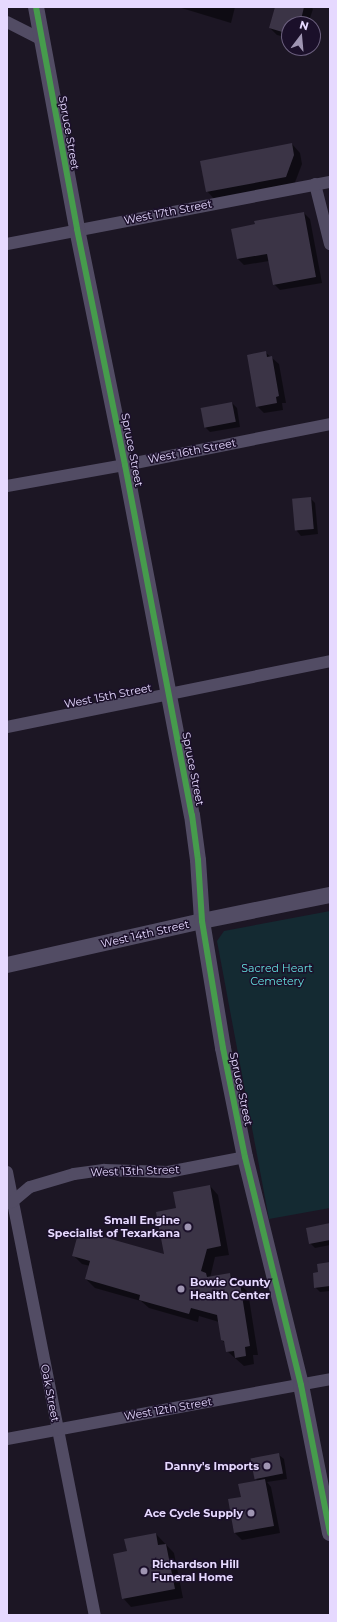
<!DOCTYPE html>
<style>
body{margin:0}
#map{position:relative;width:337px;height:1622px;overflow:hidden;background:#1c1624;font-family:Montserrat,sans-serif}
div>[style]{position:absolute}
.green>*{inset:0;background:#142a32}
.shadow>*{inset:0;background:#0007}
.building>*{inset:0;background:#3b3446;transform-origin:0 0}
.minor>*{height:12px;margin:-6px;padding:0 6px;transform-origin:6px;border-radius:6px;background:#524c64}
.tertiary>*{height:16px;margin:-8px;padding:0 8px;transform-origin:8px;border-radius:8px;background:#524c64}
.cycleway>*{height:6px;margin:-3px;padding:0 3px;transform-origin:3px;border-radius:3px;background:#469c4c}
.dots>*{width:11px;height:11px;translate:-50% -50%;box-sizing:border-box;border:2px solid #1b102a;border-radius:50%}
span{translate:-50% -50%;white-space:nowrap;text-align:center;line-height:1.15;-webkit-text-stroke:3px #1b102a;paint-order:stroke}
.street-label{font-size:11px;color:#e6d9ff}
.park-label{font-size:11px;color:#63e1de}
.poi-label{font-size:11px;color:#e6d9ff;font-weight:700}
.right{translate:-100% -50%;text-align:right}
.left{translate:0 -50%;text-align:left}
.frame{position:absolute;inset:0;border:8px solid #e6d9ff;pointer-events:none}
.north{position:absolute;left:281px;top:16px;width:40px;height:40px;box-sizing:border-box;background:#1b102a;border:1px solid #6c607f;border-radius:50%;rotate:16deg;font-size:11px;font-weight:700;line-height:16px;text-align:center;color:#e6d9ff}
.north::after{content:'';display:block;margin:auto;width:14px;height:18px;background:#9f95b2;clip-path:polygon(50% 0,100% 100%,50% 72%,0 100%)}
</style>
<div id="map">
<div class="green">
<div style="clip-path:polygon(330px 911px,330px 1208px,269px 1219px,217px 941px,224px 931px)"></div>
</div>
<div class="shadow">
<div style="clip-path:polygon(178px 7px,235px 7px,231px 23px)"></div>
<div style="clip-path:polygon(276px 7px,311px 7px,313px 9px,308px 24px,289px 24px,289px 38px,277px 35px,270px 28px)"></div>
<div style="clip-path:polygon(292px 144px,300px 153px,302px 164px,294px 185px,215px 200px,207px 191px)"></div>
<div style="clip-path:polygon(304px 213px,310px 219px,322px 283px,280px 290px,274px 284px,269px 261px,244px 265px,238px 259px)"></div>
<div style="clip-path:polygon(265px 352px,279px 364px,286px 403px,282px 403px,283px 410px,264px 413px,257px 406px)"></div>
<div style="clip-path:polygon(232px 403px,237px 408px,240px 427px,210px 432px,205px 427px)"></div>
<div style="clip-path:polygon(310px 498px,315px 503px,318px 534px,301px 536px,297px 531px)"></div>
<div style="clip-path:polygon(210px 1186px,218px 1195px,229px 1255px,215px 1257px,210px 1278px,230px 1275px,248px 1292px,258px 1355px,253px 1355px,254px 1364px,244px 1366px,227px 1351px,225px 1343px,222px 1340px,219px 1322px,199px 1316px,198px 1322px,149px 1308px,141px 1301px,95px 1288px,86px 1279px,90px 1266px,82px 1264px,73px 1255px,165px 1255px,177px 1209px)"></div>
<div style="clip-path:polygon(330px 1224px,330px 1245px,315px 1248px,310px 1243px)"></div>
<div style="clip-path:polygon(330px 1263px,330px 1291px,320px 1292px,315px 1287px,319px 1273px)"></div>
<div style="clip-path:polygon(279px 1455px,284px 1459px,287px 1479px,267px 1482px,271px 1487px,280px 1533px,242px 1540px,235px 1533px,229px 1500px,242px 1498px,258px 1481px,256px 1479px,252px 1459px)"></div>
<div style="clip-path:polygon(156px 1534px,174px 1553px,183px 1598px,131px 1607px,123px 1598px,128px 1552px)"></div>
</div>
<div class="building">
<div style="clip-path:polygon(275px 7px,304px 7px,300px 24px,289px 24px,289px 34px,269px 28px)"></div>
<div style="clip-path:polygon(292px 143px,294px 155px,286px 177px,206px 192px,200px 161px)"></div>
<div style="clip-path:polygon(304px 212px,316px 277px,273px 285px,267px 254px,237px 259px,231px 229px,255px 224px,254px 221px)"></div>
<div style="clip-path:polygon(266px 351px,267px 357px,272px 356px,279px 396px,276px 397px,277px 403px,256px 407px,247px 355px)"></div>
<div style="left:232px;top:402px;width:20px;height:32px;rotate:79deg"></div>
<div style="left:311px;top:497px;width:32px;height:19px;rotate:85deg"></div>
<div style="clip-path:polygon(210px 1185px,221px 1246px,207px 1249px,201px 1271px,206px 1273px,207px 1277px,230px 1273px,232px 1284px,240px 1283px,250px 1346px,245px 1347px,246px 1356px,235px 1358px,234px 1351px,226px 1352px,224px 1341px,221px 1340px,217px 1315px,191px 1308px,189px 1314px,139px 1300px,140px 1295px,85px 1279px,90px 1261px,72px 1256px,79px 1230px,164px 1254px,156px 1212px,176px 1208px,173px 1192px)"></div>
<div style="clip-path:polygon(330px 1223px,330px 1240px,309px 1244px,306px 1228px)"></div>
<div style="clip-path:polygon(330px 1262px,330px 1286px,314px 1288px,313px 1273px,318px 1272px,317px 1264px)"></div>
<div style="left:279px;top:1453px;width:21px;height:29px;rotate:79deg"></div>
<div style="clip-path:polygon(265px 1479px,274px 1526px,234px 1533px,228px 1499px,241px 1497px,238px 1484px)"></div>
<div style="clip-path:polygon(156px 1533px,158px 1545px,166px 1544px,175px 1589px,122px 1599px,113px 1554px,127px 1551px,124px 1539px)"></div>
</div>
<div class="minor">
<div style="left:7px;top:22px;width:39px;rotate:27deg"></div>
<div style="left:315px;top:184px;width:62px;rotate:76deg"></div>
<div style="left:7px;top:244px;width:329px;rotate:-10.9deg"></div>
<div style="left:7px;top:486px;width:120px;rotate:-10.1deg"></div>
<div style="left:125px;top:465px;width:209px;rotate:-11.3deg"></div>
<div style="left:7px;top:727px;width:330px;rotate:-11.5deg"></div>
<div style="left:7px;top:1172px;width:452px;rotate:78.8deg"></div>
<div style="left:7px;top:1203px;width:5px;rotate:-11deg"></div>
<div style="left:12px;top:1202px;width:23px;rotate:-40deg"></div>
<div style="left:30px;top:1187px;width:46px;rotate:-16.5deg"></div>
<div style="left:74px;top:1174px;width:30px;rotate:-8deg"></div>
<div style="left:104px;top:1170px;width:64px;rotate:1.8deg"></div>
<div style="left:168px;top:1172px;width:78px;rotate:-11deg"></div>
<div style="left:7px;top:1439px;width:329px;rotate:-10.5deg"></div>
</div>
<div class="tertiary">
<div style="left:36px;top:7px;width:226px;rotate:79.5deg"></div>
<div style="left:77px;top:229px;width:241px;rotate:78.5deg"></div>
<div style="left:125px;top:465px;width:356px;rotate:79.2deg"></div>
<div style="left:192px;top:815px;width:45px;rotate:82.4deg"></div>
<div style="left:198px;top:860px;width:61px;rotate:86.2deg"></div>
<div style="left:202px;top:921px;width:129px;rotate:80.6deg"></div>
<div style="left:223px;top:1048px;width:111px;rotate:78.6deg"></div>
<div style="left:245px;top:1157px;width:235px;rotate:76.2deg"></div>
<div style="left:301px;top:1385px;width:151px;rotate:78.9deg"></div>
<div style="left:7px;top:965px;width:200px;rotate:-12.7deg"></div>
<div style="left:202px;top:921px;width:131px;rotate:-11.5deg"></div>
</div>
<div class="cycleway">
<div style="left:36px;top:7px;width:226px;rotate:79.5deg"></div>
<div style="left:77px;top:229px;width:241px;rotate:78.5deg"></div>
<div style="left:125px;top:465px;width:356px;rotate:79.2deg"></div>
<div style="left:192px;top:815px;width:45px;rotate:82.4deg"></div>
<div style="left:198px;top:860px;width:61px;rotate:86.2deg"></div>
<div style="left:202px;top:921px;width:129px;rotate:80.6deg"></div>
<div style="left:223px;top:1048px;width:111px;rotate:78.6deg"></div>
<div style="left:245px;top:1157px;width:235px;rotate:76.2deg"></div>
<div style="left:301px;top:1385px;width:151px;rotate:78.9deg"></div>
</div>
<div class="dots">
<div style="left:188px;top:1227px;background:#9f95b2"></div>
<div style="left:181px;top:1289px;background:#9f95b2"></div>
<div style="left:267px;top:1466px;background:#9f95b2"></div>
<div style="left:251px;top:1513px;background:#9f95b2"></div>
<div style="left:144px;top:1571px;background:#9f95b2"></div>
</div>
<div class="street-label">
<span style="left:69px;top:133px;rotate:80deg">Spruce Street</span>
<span style="left:168px;top:212px;rotate:-11deg">West 17th Street</span>
<span style="left:132px;top:450px;rotate:79deg">Spruce Street</span>
<span style="left:192px;top:451px;rotate:-11deg">West 16th Street</span>
<span style="left:108px;top:696px;rotate:-11deg">West 15th Street</span>
<span style="left:193px;top:769px;rotate:79deg">Spruce Street</span>
<span style="left:145px;top:934px;rotate:-13deg">West 14th Street</span>
<span style="left:241px;top:1089px;rotate:78deg">Spruce Street</span>
<span style="left:135px;top:1171px;rotate:-2deg">West 13th Street</span>
<span style="left:50px;top:1393px;rotate:79deg">Oak Street</span>
<span style="left:168px;top:1409px;rotate:-10deg">West 12th Street</span>
</div>
<div class="park-label">
<span style="left:277px;top:975px">Sacred Heart<br>Cemetery</span>
</div>
<div class="poi-label">
<span class="right" style="left:180px;top:1227px">Small Engine<br>Specialist of Texarkana</span>
<span class="left" style="left:190px;top:1289px">Bowie County<br>Health Center</span>
<span class="right" style="left:259px;top:1466px">Danny's Imports</span>
<span class="right" style="left:243px;top:1513px">Ace Cycle Supply</span>
<span class="left" style="left:152px;top:1571px">Richardson Hill<br>Funeral Home</span>
</div>
<div class="frame"></div>
<div class="north">N</div>
</div>
